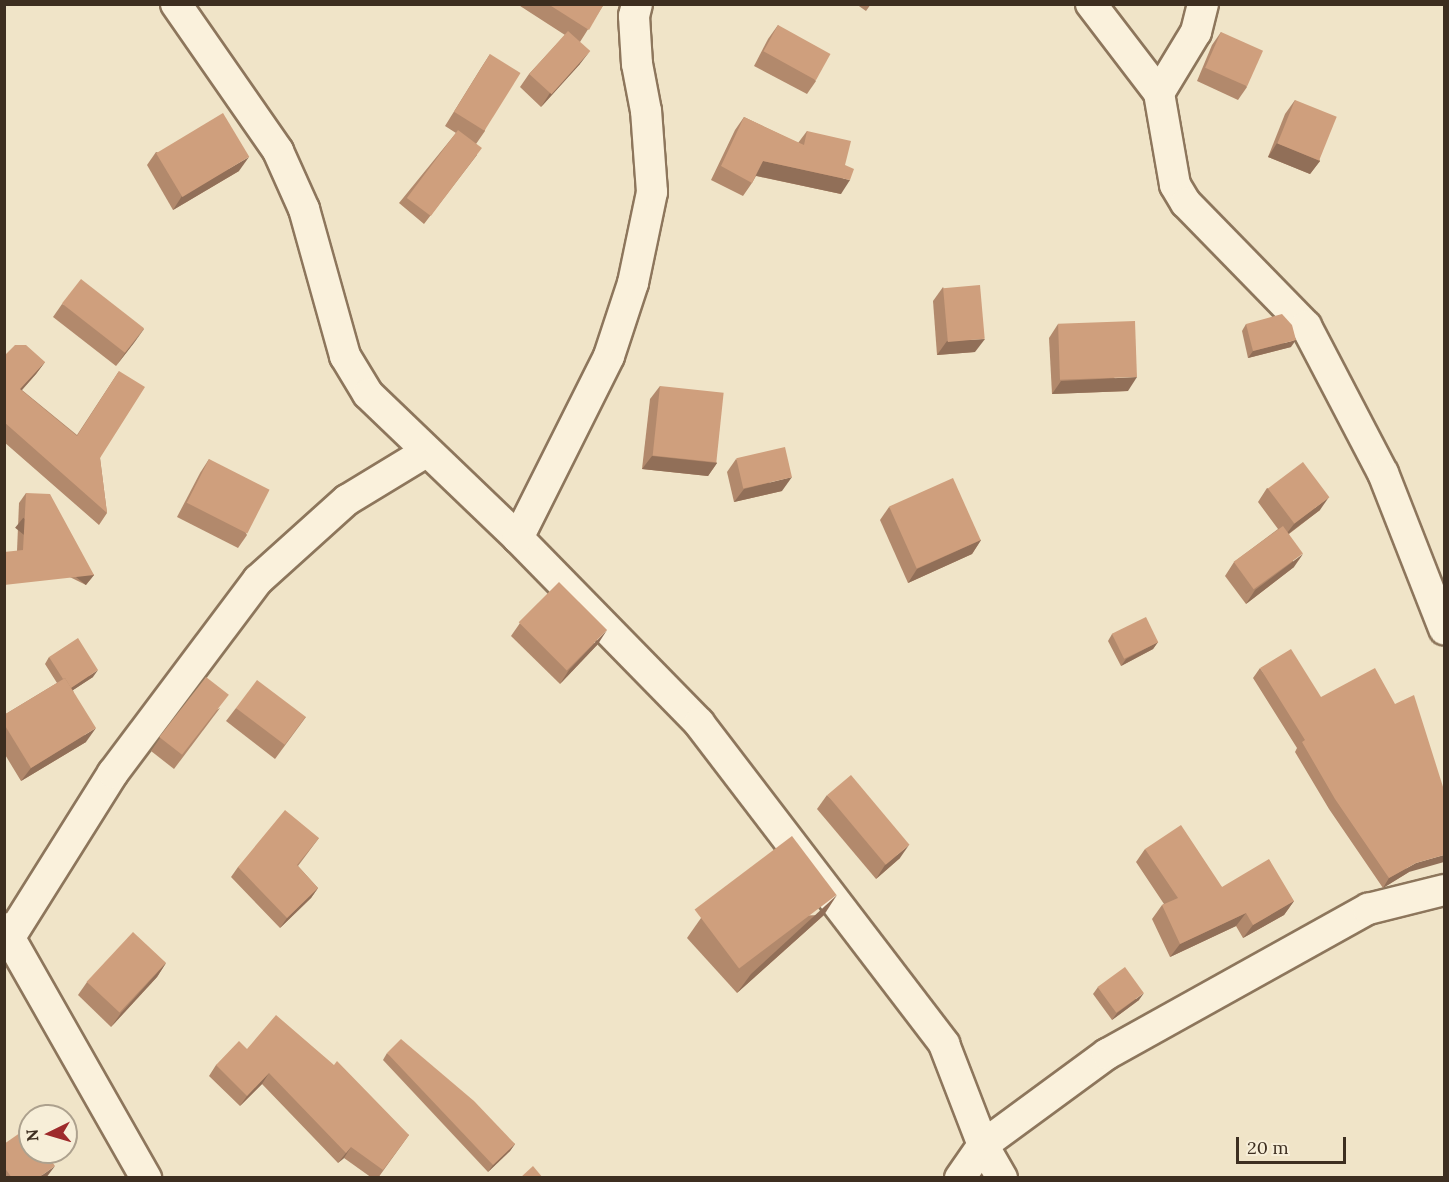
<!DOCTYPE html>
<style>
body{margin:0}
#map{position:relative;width:1449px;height:1182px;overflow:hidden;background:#f0e4c8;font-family:Lora,serif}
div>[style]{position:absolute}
.roads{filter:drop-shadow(2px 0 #8d765c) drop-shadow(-2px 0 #8d765c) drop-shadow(0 2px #8d765c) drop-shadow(0 -2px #8d765c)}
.street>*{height:30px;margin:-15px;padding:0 15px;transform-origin:15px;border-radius:15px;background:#faf1dc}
.wall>*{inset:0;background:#b2896c}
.shaded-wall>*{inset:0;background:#916f58;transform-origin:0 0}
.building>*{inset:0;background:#cf9f7d;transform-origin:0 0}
span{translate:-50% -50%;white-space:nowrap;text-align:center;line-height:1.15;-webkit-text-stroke:4.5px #f7eed8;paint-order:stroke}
.frame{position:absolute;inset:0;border:6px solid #3d2e20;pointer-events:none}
.north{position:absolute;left:18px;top:1104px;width:60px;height:60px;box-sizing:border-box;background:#f7eed8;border:2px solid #ada18e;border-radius:50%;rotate:265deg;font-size:16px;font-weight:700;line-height:24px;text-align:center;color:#3d2e20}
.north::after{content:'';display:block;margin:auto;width:21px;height:27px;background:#9e2a2b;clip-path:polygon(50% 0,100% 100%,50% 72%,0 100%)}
.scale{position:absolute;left:1236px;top:1137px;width:110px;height:27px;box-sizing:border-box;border:3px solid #3d2e20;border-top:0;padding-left:8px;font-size:18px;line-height:21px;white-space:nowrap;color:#3d2e20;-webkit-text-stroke:4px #f7eed8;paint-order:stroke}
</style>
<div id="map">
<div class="roads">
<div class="street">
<div style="left:176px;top:4px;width:179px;rotate:55.2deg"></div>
<div style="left:278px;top:151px;width:64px;rotate:65.9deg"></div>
<div style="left:304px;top:209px;width:153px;rotate:74.4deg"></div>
<div style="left:345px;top:356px;width:44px;rotate:58.8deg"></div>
<div style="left:368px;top:394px;width:208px;rotate:43.8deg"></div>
<div style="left:518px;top:538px;width:259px;rotate:45.6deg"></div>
<div style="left:699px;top:723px;width:404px;rotate:52.6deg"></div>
<div style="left:944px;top:1044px;width:108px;rotate:68.9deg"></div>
<div style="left:983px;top:1145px;width:38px;rotate:60deg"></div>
<div style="left:1091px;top:4px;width:112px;rotate:52.6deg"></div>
<div style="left:1159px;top:93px;width:93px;rotate:80.1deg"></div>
<div style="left:1175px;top:185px;width:21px;rotate:59deg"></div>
<div style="left:1186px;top:203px;width:172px;rotate:45.7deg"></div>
<div style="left:1306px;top:326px;width:166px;rotate:62.4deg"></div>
<div style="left:1383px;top:473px;width:168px;rotate:68.6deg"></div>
<div style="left:1159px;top:93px;width:71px;rotate:-58.8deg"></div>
<div style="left:1196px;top:32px;width:29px;rotate:-76deg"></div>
<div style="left:518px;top:538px;width:203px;rotate:-63.4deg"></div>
<div style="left:609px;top:356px;width:77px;rotate:-71.8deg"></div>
<div style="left:633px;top:283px;width:93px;rotate:-78.2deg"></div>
<div style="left:652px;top:192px;width:81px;rotate:-94.2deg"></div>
<div style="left:646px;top:111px;width:48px;rotate:-100.8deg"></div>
<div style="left:637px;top:64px;width:48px;rotate:-93.6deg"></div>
<div style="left:634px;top:16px;width:12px;rotate:-76deg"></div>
<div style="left:4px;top:928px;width:288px;rotate:60.4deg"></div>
<div style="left:10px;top:937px;width:194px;rotate:-57.9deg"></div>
<div style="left:113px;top:773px;width:241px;rotate:-53.1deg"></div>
<div style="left:258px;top:580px;width:120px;rotate:-42deg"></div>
<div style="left:347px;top:500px;width:92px;rotate:-31.3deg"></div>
<div style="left:960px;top:1178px;width:40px;rotate:-55.1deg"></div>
<div style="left:983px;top:1145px;width:154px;rotate:-36.3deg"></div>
<div style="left:1107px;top:1054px;width:299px;rotate:-29.1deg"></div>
<div style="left:1368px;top:909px;width:78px;rotate:-14deg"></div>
</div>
</div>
<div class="wall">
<div style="clip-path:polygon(517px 4px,604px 4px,580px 42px,580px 64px,541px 107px,520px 87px,529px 74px,565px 35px)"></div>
<div style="clip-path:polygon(856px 4px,871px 4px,866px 11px)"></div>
<div style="clip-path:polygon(778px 25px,816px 81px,807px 94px,754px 66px,768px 39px)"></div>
<div style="clip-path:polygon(1221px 32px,1247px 87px,1238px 100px,1197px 81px,1212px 45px)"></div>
<div style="clip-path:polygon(490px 54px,485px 131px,476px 144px,477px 155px,424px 224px,399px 203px,456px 133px,445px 126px,481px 68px)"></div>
<div style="clip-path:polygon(1295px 100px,1320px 161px,1310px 174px,1268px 157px,1285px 114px)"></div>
<div style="clip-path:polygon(744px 117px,798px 143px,807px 131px,845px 165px,841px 194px,756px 176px,752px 183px,743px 196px,711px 180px,735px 130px)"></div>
<div style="clip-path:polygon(156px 152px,239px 171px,173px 210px,147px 165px)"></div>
<div style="clip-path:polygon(943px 287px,975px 352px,937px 355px,933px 301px)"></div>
<div style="clip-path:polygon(62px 304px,144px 329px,116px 366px,53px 317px)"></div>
<div style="clip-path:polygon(1058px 324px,1128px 391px,1052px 394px,1049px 338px)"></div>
<div style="clip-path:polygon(1246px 324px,1291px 347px,1248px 358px,1242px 331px)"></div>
<div style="clip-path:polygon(4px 356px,45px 362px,36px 374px,22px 390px,77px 435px,119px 371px,100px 458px,107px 513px,99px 525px,4px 442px)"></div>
<div style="clip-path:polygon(660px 386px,717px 463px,708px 476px,642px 469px,650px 399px)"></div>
<div style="clip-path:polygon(209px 459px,247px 535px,238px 548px,177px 517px,200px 473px)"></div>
<div style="clip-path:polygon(736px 459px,782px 491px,734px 502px,727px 472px)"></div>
<div style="clip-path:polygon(1267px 488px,1320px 510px,1289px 534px,1294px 567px,1246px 604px,1225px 576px,1234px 562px,1278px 529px,1258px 502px)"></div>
<div style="clip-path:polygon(26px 493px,94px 575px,86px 585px,17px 551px,19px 503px)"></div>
<div style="clip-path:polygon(889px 507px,981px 540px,972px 554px,908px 583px,880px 520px)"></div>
<div style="clip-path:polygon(520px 623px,598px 644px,560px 684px,511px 636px)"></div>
<div style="clip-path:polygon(1112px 634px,1158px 642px,1153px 649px,1121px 666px,1108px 641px)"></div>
<div style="clip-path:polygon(49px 657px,93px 677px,73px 690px,86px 742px,21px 781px,4px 753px,4px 715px,57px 683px,45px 664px)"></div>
<div style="clip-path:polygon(1260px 668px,1409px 872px,1383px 888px,1329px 809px,1295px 752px,1297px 748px,1253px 678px)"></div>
<div style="clip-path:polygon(220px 708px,174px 769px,151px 751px,160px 738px)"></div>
<div style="clip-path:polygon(236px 708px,306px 717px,275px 759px,226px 721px)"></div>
<div style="clip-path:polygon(827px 795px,900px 858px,876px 879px,817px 809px)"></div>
<div style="clip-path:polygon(319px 838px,298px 866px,318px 888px,311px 898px,280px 928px,231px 877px,238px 867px)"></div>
<div style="clip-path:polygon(1145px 849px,1222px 887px,1294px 901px,1284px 915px,1243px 938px,1236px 926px,1170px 957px,1152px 919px,1162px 905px,1164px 904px,1136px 862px)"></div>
<div style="clip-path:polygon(824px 915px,737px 993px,687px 938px,701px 918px)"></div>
<div style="clip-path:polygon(166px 963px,157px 977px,111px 1027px,78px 995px,87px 982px)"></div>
<div style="clip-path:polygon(1098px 987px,1139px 1000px,1112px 1020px,1093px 994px)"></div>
<div style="clip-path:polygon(247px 1049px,409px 1135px,378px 1178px,372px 1178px,344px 1158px,338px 1163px,262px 1084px,240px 1106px,209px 1076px,216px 1065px)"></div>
<div style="clip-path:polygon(387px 1053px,515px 1144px,510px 1151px,488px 1172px,383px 1060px)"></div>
<div style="clip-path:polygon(4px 1144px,46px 1178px,4px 1178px)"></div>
</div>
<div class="shaded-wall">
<div style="clip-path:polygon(590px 51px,580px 64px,541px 107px,550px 93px)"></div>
<div style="clip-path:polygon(1277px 143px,1320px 161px,1310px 174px,1268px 157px)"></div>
<div style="clip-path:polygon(249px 157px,239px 171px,173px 210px,182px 196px)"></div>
<div style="clip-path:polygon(763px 161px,850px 180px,841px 194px,753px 175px)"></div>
<div style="clip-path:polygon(144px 329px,134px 343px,116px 366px,125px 353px)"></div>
<div style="clip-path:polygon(985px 339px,975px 352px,937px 355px,947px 341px)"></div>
<div style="clip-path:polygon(1296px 340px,1291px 347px,1248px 358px,1253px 351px)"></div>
<div style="clip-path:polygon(45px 362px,36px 374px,12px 401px,20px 389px)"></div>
<div style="clip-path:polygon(1137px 377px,1128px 391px,1052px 394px,1061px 381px)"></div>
<div style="clip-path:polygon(652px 456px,717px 463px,708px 476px,642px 469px)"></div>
<div style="clip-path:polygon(792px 477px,782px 491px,734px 502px,744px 489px)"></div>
<div style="clip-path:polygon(1329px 497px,1320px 510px,1284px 537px,1294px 524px)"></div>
<div style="clip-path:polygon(981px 540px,972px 554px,908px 583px,917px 569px)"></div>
<div style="clip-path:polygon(1303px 554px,1294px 567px,1246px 604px,1255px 590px)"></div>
<div style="left:94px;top:575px;width:13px;height:91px;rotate:129deg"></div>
<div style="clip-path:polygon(607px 630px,598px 644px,560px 684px,569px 670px)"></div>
<div style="clip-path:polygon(1158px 642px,1153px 649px,1121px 666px,1126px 659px)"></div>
<div style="clip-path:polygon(98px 670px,93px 677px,64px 696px,69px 689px)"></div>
<div style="clip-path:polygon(96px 728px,86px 742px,21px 781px,31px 768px)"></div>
<div style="clip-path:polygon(909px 845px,900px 858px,876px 879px,885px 865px)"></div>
<div style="clip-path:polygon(1444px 855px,1444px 862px,1409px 872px,1383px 888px,1389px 878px,1416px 863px)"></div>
<div style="clip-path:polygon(318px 888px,311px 898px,280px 928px,287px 918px)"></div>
<div style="clip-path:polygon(837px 895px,824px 915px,737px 993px,751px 974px)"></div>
<div style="clip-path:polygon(1294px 901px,1284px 915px,1243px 938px,1253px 925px)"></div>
<div style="clip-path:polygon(1246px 913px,1236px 926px,1170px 957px,1180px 944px)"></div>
<div style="clip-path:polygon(166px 963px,157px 977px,111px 1027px,121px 1013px)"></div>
<div style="clip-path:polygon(1144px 993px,1139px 1000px,1112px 1020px,1117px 1013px)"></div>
<div style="clip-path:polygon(269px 1073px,262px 1084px,240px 1106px,247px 1096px)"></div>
<div style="clip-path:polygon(515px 1144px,510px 1151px,488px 1172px,493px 1165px)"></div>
<div style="clip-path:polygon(351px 1147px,344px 1158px,338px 1163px,346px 1153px)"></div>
<div style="clip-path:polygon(55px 1166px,46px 1178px,38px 1178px)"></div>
</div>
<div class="building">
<div style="clip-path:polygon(548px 4px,604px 4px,589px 30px)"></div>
<div style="left:778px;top:25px;width:60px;height:30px;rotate:29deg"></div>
<div style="left:568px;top:31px;width:30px;height:58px;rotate:42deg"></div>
<div style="left:1221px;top:32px;width:46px;height:39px;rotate:24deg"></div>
<div style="left:490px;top:54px;width:36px;height:68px;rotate:32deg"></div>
<div style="left:1295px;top:100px;width:45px;height:47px;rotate:22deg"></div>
<div style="left:223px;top:113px;width:51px;height:78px;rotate:59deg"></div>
<div style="clip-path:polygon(744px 117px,804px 145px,807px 131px,851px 141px,845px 165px,854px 169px,850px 180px,763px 161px,752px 183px,721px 166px)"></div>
<div style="left:458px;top:130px;width:30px;height:85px;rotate:37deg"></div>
<div style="left:81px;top:279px;width:80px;height:31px;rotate:38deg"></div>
<div style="left:980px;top:285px;width:54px;height:37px;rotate:85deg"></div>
<div style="clip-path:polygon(1282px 314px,1292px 325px,1296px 340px,1253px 351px,1246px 324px)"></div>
<div style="left:1135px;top:321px;width:56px;height:77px;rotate:88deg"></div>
<div style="clip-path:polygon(15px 345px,26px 345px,45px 362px,20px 389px,77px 436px,119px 371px,145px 387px,100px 458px,107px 513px,4px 422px,4px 356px)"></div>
<div style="left:660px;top:386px;width:64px;height:70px;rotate:6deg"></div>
<div style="left:785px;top:447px;width:31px;height:50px;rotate:77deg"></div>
<div style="left:209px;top:459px;width:68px;height:49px;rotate:27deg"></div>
<div style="left:1303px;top:462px;width:44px;height:44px;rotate:53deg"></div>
<div style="left:953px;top:478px;width:68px;height:70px;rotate:66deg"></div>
<div style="clip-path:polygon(26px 493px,50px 494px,94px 575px,4px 585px,4px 552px,23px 550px)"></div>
<div style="left:1283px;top:526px;width:34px;height:61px;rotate:54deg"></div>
<div style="left:559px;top:582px;width:68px;height:57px;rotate:45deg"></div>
<div style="left:1146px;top:617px;width:28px;height:38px;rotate:64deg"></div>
<div style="clip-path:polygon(78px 638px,98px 670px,71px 688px,65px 678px,63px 679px,49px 657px)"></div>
<div style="clip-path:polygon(1291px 649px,1321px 697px,1375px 668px,1395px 704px,1414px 695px,1444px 790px,1444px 855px,1416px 863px,1389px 878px,1335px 799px,1302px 742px,1305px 740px,1260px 668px)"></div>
<div style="left:206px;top:677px;width:29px;height:76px;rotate:38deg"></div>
<div style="clip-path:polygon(65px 678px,96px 728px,31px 768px,4px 724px,4px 715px)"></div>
<div style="left:257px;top:680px;width:61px;height:35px;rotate:37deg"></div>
<div style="left:851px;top:775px;width:91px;height:31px;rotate:50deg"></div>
<div style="clip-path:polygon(285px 810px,319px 838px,297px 865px,318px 888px,287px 918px,238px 867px)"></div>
<div style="clip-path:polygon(1181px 825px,1222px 887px,1269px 859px,1294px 901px,1253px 925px,1246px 913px,1180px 944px,1162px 905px,1178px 898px,1145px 849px)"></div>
<div style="left:792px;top:836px;width:74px;height:122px;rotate:53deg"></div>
<div style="left:133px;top:932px;width:45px;height:68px;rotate:43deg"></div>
<div style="left:1125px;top:967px;width:32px;height:34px;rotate:54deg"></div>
<div style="clip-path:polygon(276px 1015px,334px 1065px,337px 1061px,409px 1135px,383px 1170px,351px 1147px,346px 1153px,269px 1073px,247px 1096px,216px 1065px,239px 1041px,247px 1049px)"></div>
<div style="clip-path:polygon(401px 1039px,474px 1101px,515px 1144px,493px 1165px,387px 1053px)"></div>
<div style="clip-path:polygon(27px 1128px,30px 1131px,30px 1152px,45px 1152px,55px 1166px,38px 1178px,12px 1178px,4px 1167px,4px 1144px)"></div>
<div style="clip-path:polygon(533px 1166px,543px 1178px,520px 1178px)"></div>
</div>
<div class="frame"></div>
<div class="north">N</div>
<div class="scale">20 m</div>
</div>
